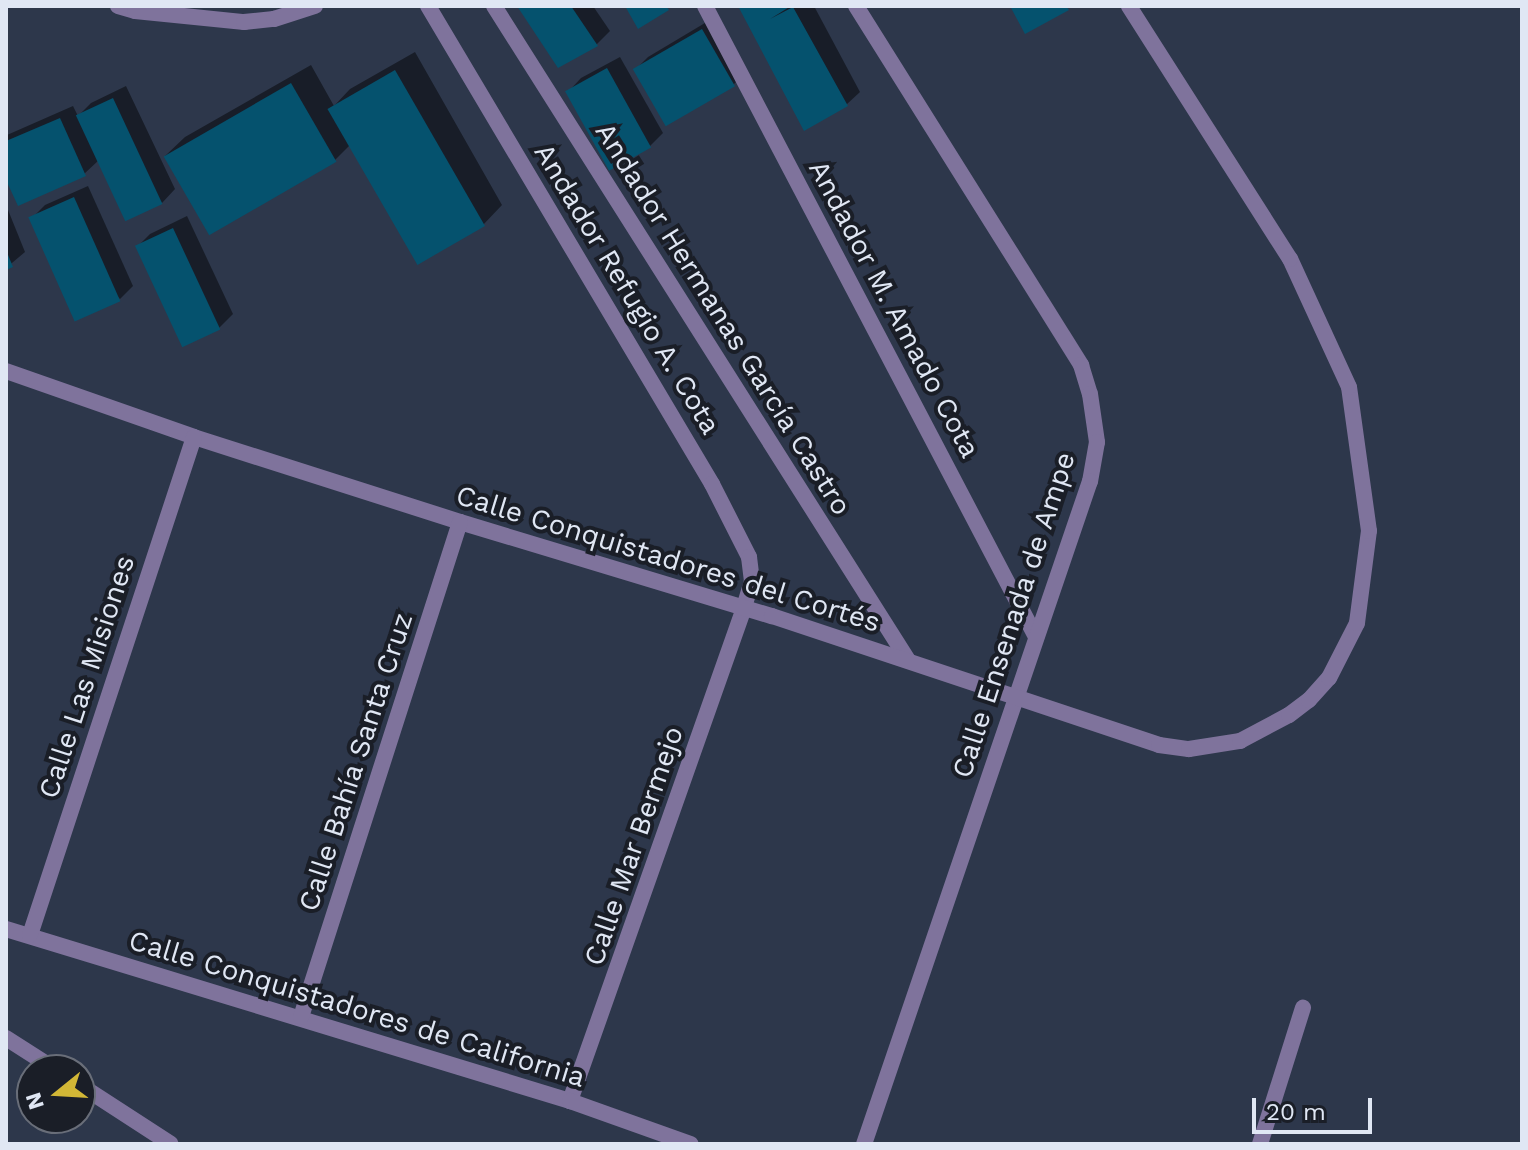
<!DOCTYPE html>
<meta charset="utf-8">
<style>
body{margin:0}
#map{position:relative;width:1528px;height:1150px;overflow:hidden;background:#2d374b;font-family:"Work Sans",sans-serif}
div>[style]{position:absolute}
.shadow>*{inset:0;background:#0007}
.building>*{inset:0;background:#05526e;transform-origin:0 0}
.pedestrian>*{height:16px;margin:-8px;padding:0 8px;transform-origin:8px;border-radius:8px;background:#7f739c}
.minor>*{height:16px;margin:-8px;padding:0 8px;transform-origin:8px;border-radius:8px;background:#7f739c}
.tertiary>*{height:16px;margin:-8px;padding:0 8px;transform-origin:8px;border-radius:8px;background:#7f739c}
span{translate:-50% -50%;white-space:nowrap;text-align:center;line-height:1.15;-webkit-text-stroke:8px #1a1e27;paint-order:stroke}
.street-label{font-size:28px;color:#e0e7f4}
.frame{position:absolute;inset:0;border:8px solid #e0e7f4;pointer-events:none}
.north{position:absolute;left:16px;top:1054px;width:80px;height:80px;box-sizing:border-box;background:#1a1e27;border:2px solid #696e79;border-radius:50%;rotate:252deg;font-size:22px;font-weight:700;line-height:32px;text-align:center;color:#e0e7f4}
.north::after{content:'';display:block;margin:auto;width:28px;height:36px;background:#d2b736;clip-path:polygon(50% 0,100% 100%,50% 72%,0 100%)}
.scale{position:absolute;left:1252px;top:1098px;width:120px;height:36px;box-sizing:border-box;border:4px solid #e0e7f4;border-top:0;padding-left:10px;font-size:24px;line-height:28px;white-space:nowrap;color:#e0e7f4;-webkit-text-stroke:6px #1a1e27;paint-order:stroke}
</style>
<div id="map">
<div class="shadow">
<div style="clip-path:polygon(519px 6px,593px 6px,610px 31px,597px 44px,559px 66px)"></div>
<div style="clip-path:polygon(739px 6px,814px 6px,860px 92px,846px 105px)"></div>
<div style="clip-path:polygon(715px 17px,747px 71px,734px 84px,635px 70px,648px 57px)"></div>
<div style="clip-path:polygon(415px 52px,502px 205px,483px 225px,351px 144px,335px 160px,165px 156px,185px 137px,311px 65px,334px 106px,350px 89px)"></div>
<div style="clip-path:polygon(620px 57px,663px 133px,650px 146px,568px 92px,581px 78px)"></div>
<div style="clip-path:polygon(126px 86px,175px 189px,162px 203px,99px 160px,84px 174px,6px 175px,7px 135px,73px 106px,78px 116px,91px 103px)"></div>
<div style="clip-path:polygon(88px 186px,133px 286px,120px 299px,32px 218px,45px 205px)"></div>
<div style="clip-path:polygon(6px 205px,25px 252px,6px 268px)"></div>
<div style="clip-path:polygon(187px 216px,233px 314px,219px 328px,137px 247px,150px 234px)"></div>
</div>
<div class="building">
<div style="clip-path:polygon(517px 6px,571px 6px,598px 46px,558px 68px)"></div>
<div style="clip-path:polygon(625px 6px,666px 6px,669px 10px,638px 29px)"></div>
<div style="clip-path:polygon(738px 6px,791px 6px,770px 19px,793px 7px,848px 106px,804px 131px)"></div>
<div style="clip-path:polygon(1010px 6px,1066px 6px,1069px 10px,1025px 34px)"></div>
<div style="left:702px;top:29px;width:66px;height:80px;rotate:60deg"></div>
<div style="left:607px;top:68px;width:91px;height:48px;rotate:61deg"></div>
<div style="left:395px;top:70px;width:180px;height:78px;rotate:60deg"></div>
<div style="left:291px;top:83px;width:91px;height:147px;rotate:60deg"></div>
<div style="left:113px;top:98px;width:117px;height:41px;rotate:65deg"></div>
<div style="clip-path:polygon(60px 118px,86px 176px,18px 206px,6px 180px,6px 141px)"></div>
<div style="left:74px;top:197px;width:114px;height:50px;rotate:66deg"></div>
<div style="left:173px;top:228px;width:112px;height:42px;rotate:65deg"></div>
<div style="clip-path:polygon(6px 250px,13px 267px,6px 270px)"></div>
</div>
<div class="pedestrian">
<div style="left:494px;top:6px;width:774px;rotate:57.67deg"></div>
<div style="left:705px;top:6px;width:713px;rotate:62.32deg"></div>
</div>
<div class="minor">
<div style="left:428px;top:6px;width:556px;rotate:59.28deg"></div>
<div style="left:712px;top:484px;width:82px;rotate:63.1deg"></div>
<div style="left:749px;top:557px;width:24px;rotate:83deg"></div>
<div style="left:752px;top:581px;width:28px;rotate:107deg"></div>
<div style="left:744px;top:608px;width:523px;rotate:109.44deg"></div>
<div style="left:856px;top:6px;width:424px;rotate:57.9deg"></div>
<div style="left:1081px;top:365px;width:30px;rotate:73deg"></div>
<div style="left:1090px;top:394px;width:49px;rotate:81.7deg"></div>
<div style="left:1097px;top:442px;width:40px;rotate:100deg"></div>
<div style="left:1090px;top:481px;width:700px;rotate:108.82deg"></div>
<div style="left:6px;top:371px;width:199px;rotate:19.3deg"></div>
<div style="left:194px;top:437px;width:279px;rotate:17.7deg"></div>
<div style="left:460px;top:522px;width:326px;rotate:16.8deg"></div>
<div style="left:772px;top:616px;width:408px;rotate:18.4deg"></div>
<div style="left:1159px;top:745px;width:30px;rotate:8deg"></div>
<div style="left:1189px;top:749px;width:52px;rotate:-8.9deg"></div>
<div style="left:1240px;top:741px;width:55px;rotate:-28deg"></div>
<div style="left:1289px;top:715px;width:25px;rotate:-37deg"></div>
<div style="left:1309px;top:700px;width:30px;rotate:-48deg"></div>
<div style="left:1329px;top:678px;width:62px;rotate:-63deg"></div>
<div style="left:1357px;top:623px;width:93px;rotate:-82.6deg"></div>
<div style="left:1369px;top:531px;width:145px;rotate:-97.9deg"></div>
<div style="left:1349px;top:387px;width:141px;rotate:-114.7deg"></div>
<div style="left:1290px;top:259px;width:300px;rotate:-122.5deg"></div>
<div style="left:6px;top:929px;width:590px;rotate:16.96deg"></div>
<div style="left:570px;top:1101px;width:128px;rotate:19.6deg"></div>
<div style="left:30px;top:935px;width:524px;rotate:-71.77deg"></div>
<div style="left:301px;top:1017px;width:520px;rotate:-72.19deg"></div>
<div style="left:6px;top:1038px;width:59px;rotate:32.6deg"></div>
<div style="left:80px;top:1085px;width:108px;rotate:33deg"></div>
<div style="left:1260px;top:1144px;width:143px;rotate:-72.5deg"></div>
</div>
<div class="tertiary">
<div style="left:118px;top:6px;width:18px;rotate:16deg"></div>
<div style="left:135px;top:11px;width:110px;rotate:5.8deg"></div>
<div style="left:244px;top:22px;width:30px;rotate:-6deg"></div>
<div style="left:274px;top:19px;width:43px;rotate:-17.6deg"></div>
</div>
<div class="street-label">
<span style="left:627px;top:289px;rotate:59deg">Andador Refugio A. Cota</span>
<span style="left:894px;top:309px;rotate:62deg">Andador M. Amado Cota</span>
<span style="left:723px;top:319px;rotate:58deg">Andador Hermanas García Castro</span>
<span style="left:668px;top:559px;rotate:17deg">Calle Conquistadores del Cortés</span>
<span style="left:1014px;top:615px;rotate:-72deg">Calle Ensenada de Ampe</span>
<span style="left:87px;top:677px;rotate:-72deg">Calle Las Misiones</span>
<span style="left:356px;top:762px;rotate:-72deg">Calle Bahía Santa Cruz</span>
<span style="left:634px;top:846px;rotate:-71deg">Calle Mar Bermejo</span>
<span style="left:357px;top:1009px;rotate:17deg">Calle Conquistadores de California</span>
</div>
<div class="frame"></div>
<div class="north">N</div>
<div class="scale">20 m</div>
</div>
